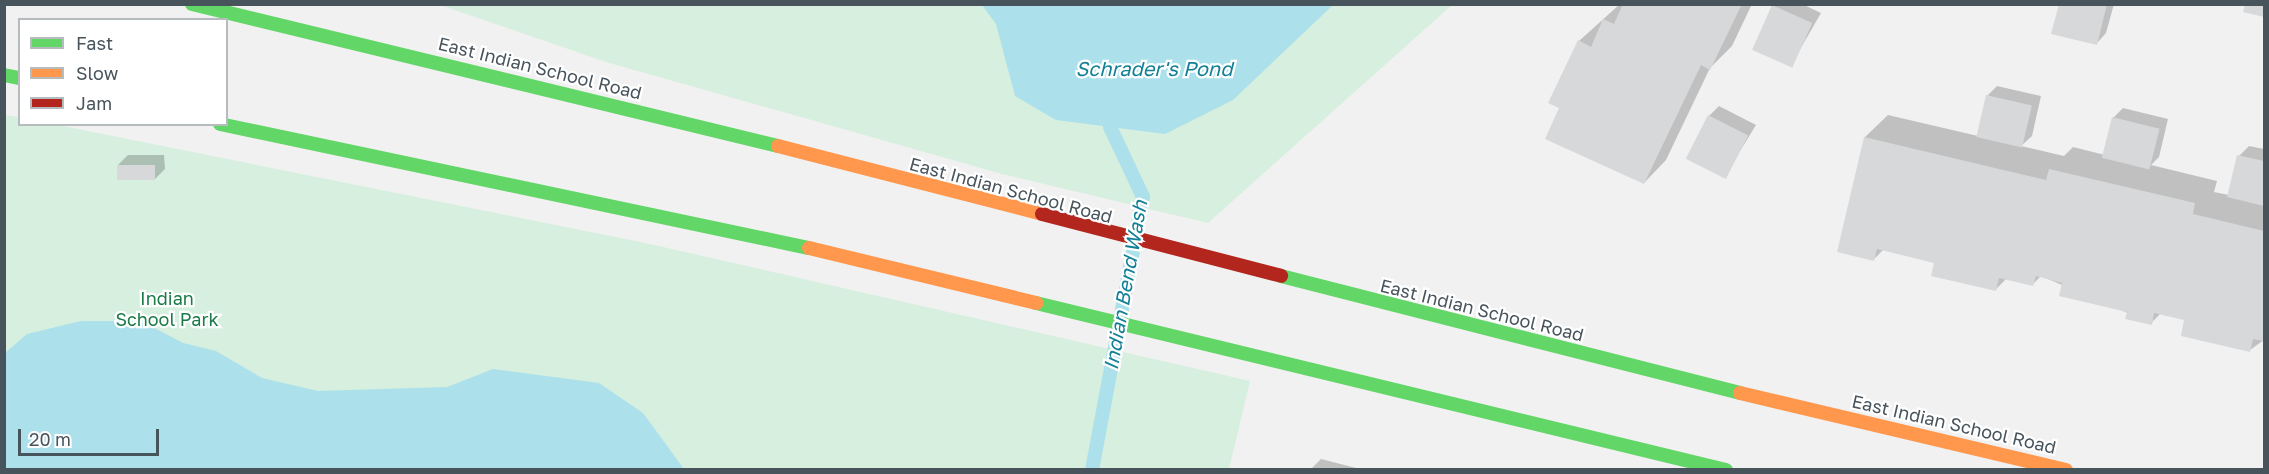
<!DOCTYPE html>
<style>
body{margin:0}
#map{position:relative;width:2269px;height:474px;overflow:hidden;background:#f1f1f1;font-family:"Golos Text",sans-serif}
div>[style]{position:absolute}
.green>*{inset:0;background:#d6efdf}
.water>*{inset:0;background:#ace0eb}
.shadow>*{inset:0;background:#0003}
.stream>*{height:14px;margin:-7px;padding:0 7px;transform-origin:7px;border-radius:7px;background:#ace0eb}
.building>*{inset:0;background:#d7d8d9;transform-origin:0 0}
.fast>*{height:14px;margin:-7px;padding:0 7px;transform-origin:7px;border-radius:7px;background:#63d668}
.slow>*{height:14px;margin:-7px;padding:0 7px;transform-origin:7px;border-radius:7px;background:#ff974d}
.jam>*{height:14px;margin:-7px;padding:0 7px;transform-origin:7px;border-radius:7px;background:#b3261e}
span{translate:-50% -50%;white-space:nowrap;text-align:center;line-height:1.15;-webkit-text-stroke:4.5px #fff;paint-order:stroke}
.street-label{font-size:18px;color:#48545c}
.park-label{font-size:18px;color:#1b7b47}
.water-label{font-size:20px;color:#138096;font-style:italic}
.frame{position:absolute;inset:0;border:6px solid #48545c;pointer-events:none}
.legend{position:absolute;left:18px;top:18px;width:210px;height:108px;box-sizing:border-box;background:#fff;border:2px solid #b6bbbe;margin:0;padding:8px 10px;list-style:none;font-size:18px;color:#48545c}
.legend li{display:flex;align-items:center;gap:12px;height:30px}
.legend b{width:30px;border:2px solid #b6bbbe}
.scale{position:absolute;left:18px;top:429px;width:141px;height:27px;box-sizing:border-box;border:3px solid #48545c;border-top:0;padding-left:8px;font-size:18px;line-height:21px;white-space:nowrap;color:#48545c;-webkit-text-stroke:4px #fff;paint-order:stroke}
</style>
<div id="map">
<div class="green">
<div style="clip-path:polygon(440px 5px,1452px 5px,1208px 223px,1002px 174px,606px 62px)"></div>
<div style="clip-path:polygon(4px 115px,19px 117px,20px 124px,58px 125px,650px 244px,1250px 381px,1229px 469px,5px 469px)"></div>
</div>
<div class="water">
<div style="clip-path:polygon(982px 5px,1333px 5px,1233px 100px,1165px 134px,1056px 120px,1015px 96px,996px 24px)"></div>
<div style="clip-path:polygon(81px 321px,141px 321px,183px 343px,216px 351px,262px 378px,318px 391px,447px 387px,493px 369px,599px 383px,643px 413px,684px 469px,5px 469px,5px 353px,27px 334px)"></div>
</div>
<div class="shadow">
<div style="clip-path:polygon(1620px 4px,1752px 4px,1732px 46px,1710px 68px,1666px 160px,1644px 183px,1561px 107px,1579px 41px)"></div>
<div style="clip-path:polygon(1802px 4px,1821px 13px,1791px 65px,1774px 6px)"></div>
<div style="clip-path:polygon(2060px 4px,2114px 4px,2106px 33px,2097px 43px)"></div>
<div style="clip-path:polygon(1997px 86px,2041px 96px,2032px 136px,2021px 146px,2064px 156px,2073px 147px,2105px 155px,2113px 118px,2123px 108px,2168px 119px,2159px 157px,2151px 165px,2217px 181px,2214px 192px,2229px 195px,2239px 156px,2249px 146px,2264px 149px,2264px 340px,2250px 350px,2186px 319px,2161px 313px,2151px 323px,2041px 276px,2033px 284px,2007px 278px,1995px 290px,1936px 261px,1884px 249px,1874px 259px,1865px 137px,1888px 115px,1978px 136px,1987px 96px)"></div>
<div style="clip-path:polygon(1719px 106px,1756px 125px,1724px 177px,1709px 116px)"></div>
<div style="clip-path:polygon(128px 155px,164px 155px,165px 169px,155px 179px,118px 165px)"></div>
<div style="clip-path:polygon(1321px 459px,1364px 470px,1310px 470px)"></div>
</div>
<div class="stream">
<div style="left:1092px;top:470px;width:278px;rotate:-79.4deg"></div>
<div style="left:1143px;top:197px;width:77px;rotate:-115.2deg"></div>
<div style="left:1110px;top:127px;width:18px;rotate:-71deg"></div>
</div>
<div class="building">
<div style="clip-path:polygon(1623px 4px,1742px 4px,1710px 70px,1701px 65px,1644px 184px,1545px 139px,1559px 108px,1548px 103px,1578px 40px,1591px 47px,1603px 19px,1614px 24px)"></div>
<div style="clip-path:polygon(2059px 4px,2107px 4px,2097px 45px,2051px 34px)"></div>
<div style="clip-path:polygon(2245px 4px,2264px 4px,2264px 17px,2243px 12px)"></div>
<div style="left:1772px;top:5px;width:44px;height:49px;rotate:24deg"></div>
<div style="left:1986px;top:95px;width:47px;height:43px;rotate:13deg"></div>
<div style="left:1708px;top:115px;width:45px;height:49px;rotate:27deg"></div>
<div style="left:2112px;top:117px;width:49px;height:42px;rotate:14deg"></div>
<div style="clip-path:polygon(1864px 137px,2046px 180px,2049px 169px,2195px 203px,2193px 214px,2264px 231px,2264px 341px,2253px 339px,2250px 352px,2181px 336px,2184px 320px,2154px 313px,2152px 325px,2125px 319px,2127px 312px,2059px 296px,2062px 283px,2036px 276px,2033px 286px,1999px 278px,1996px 291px,1931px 276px,1934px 263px,1877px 249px,1874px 261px,1837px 252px)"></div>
<div style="clip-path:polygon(2237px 155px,2264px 161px,2264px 206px,2227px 197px)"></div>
<div style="left:117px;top:165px;width:38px;height:15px"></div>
</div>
<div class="fast">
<div style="left:192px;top:4px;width:603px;rotate:13.62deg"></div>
<div style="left:4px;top:75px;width:16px;rotate:11deg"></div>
<div style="left:220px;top:124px;width:602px;rotate:11.89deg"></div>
<div style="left:1281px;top:276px;width:474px;rotate:14.3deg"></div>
<div style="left:1036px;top:303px;width:710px;rotate:13.61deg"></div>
</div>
<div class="slow">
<div style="left:778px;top:146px;width:273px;rotate:14.4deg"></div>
<div style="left:809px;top:248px;width:234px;rotate:13.6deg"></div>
<div style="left:1740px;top:393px;width:335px;rotate:13.3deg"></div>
</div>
<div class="jam">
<div style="left:1042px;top:214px;width:247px;rotate:14.5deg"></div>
</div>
<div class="street-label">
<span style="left:540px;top:68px;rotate:14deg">East Indian School Road</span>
<span style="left:1011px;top:190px;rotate:15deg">East Indian School Road</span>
<span style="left:1482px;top:310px;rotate:14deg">East Indian School Road</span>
<span style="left:1954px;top:424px;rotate:13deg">East Indian School Road</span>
</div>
<div class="park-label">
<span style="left:167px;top:309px">Indian<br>School Park</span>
</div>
<div class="water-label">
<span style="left:1154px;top:68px">Schrader's Pond</span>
<span style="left:1125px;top:285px;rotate:-80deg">Indian Bend Wash</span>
</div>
<div class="frame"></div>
<ul class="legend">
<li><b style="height:8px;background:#63d668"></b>Fast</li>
<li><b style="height:8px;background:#ff974d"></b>Slow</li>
<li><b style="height:8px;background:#b3261e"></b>Jam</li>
</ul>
<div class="scale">20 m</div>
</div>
